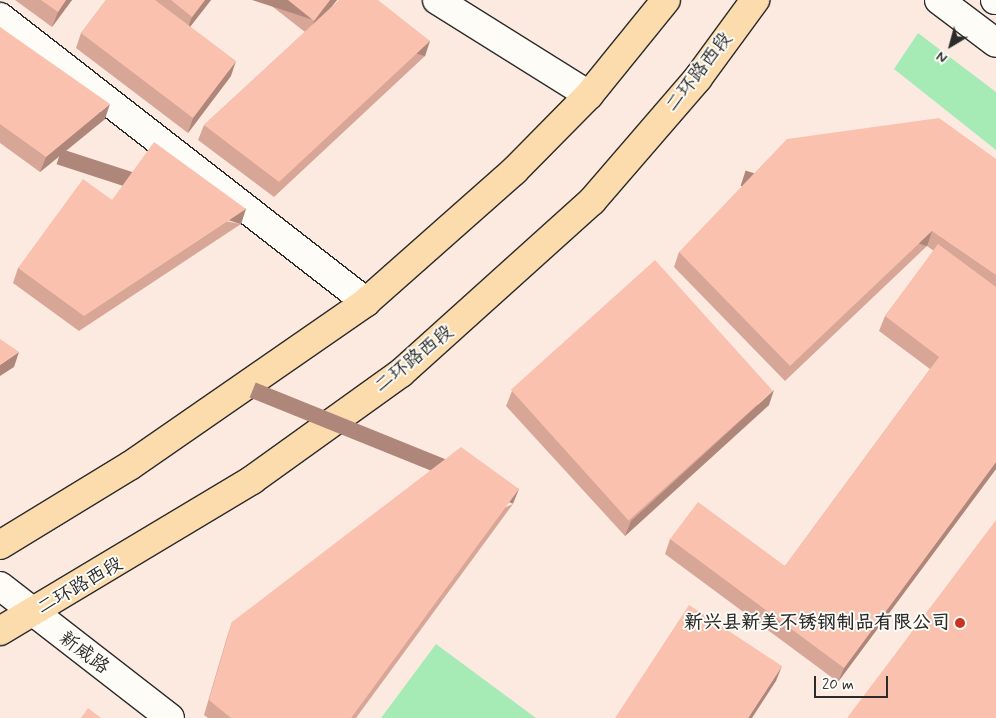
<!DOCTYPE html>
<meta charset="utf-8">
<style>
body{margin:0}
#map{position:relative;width:996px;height:718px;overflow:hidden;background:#fdfcf7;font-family:Mynerve,"LXGW WenKai TC",sans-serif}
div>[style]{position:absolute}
.built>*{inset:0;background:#fceae1;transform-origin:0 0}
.green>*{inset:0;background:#a6ebb6}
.roads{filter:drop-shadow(1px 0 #2b2b2b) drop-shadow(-1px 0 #2b2b2b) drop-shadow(0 1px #2b2b2b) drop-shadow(0 -1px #2b2b2b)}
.minor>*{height:28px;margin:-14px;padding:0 14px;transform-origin:14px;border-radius:14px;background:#fdfcf7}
.major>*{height:28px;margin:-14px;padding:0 14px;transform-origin:14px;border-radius:14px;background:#fcdcac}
.wall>*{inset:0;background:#d7a696}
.shaded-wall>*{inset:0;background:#af877a;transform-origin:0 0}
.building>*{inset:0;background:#fac1af;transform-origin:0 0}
.dots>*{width:14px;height:14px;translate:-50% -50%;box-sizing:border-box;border:2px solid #fdfcf7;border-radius:50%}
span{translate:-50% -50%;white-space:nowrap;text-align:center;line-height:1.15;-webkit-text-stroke:4px #fdfcf7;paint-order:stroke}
.street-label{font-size:19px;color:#2b2b2b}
.poi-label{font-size:19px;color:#2b2b2b;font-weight:700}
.right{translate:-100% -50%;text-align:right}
.north{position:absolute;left:926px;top:20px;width:50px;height:50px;-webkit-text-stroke:4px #fdfcf7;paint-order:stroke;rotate:217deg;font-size:14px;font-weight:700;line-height:20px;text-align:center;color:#2b2b2b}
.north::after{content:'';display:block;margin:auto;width:18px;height:22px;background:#2b2b2b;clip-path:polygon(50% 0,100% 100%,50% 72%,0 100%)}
.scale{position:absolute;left:814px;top:676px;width:74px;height:22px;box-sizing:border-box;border:2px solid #2b2b2b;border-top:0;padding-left:6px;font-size:15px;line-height:18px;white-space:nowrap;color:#2b2b2b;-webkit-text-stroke:4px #fdfcf7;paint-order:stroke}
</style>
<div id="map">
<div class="built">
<div style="left:0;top:0;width:996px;height:718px"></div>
</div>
<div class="green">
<div style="clip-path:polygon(918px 33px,996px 92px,996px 150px,894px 69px)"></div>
<div style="clip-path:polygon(436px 644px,536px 718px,381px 718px)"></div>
</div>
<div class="roads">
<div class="minor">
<div style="left:437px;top:0;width:179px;rotate:32deg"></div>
<div style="left:939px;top:0;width:71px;rotate:37deg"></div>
<div style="left:995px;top:0;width:1px"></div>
<div style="left:0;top:17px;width:464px;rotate:37.9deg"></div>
<div style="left:0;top:586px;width:215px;rotate:37.8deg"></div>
</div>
<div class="major">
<div style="left:0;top:545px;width:153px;rotate:-31.4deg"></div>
<div style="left:131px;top:465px;width:286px;rotate:-34.7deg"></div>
<div style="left:366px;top:302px;width:198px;rotate:-41.5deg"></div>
<div style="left:514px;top:171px;width:107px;rotate:-45.4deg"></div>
<div style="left:589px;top:95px;width:122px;rotate:-51deg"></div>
<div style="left:0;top:631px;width:294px;rotate:-30.9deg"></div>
<div style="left:252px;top:480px;width:183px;rotate:-35.7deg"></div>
<div style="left:401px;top:373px;width:257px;rotate:-42deg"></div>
<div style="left:592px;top:201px;width:162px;rotate:-49.2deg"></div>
<div style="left:698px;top:78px;width:97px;rotate:-53.8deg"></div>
</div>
</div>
<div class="wall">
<div style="clip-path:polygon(15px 0,72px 0,52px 27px)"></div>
<div style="clip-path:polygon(106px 0,211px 0,190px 27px,231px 76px,188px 133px,76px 48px,81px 33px)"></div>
<div style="clip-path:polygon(264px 0,337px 0,329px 9px,425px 56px,274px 197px,198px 140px,204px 125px,305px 32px)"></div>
<div style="clip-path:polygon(0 27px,105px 119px,40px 172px,0 143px)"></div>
<div style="clip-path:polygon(996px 159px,996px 469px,838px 682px,665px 554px,670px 539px,785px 566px,930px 369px,879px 331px,885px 316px,934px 251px,927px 246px,785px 381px,674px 267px,679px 252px)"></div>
<div style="clip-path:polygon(112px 200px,241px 224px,79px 331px,13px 283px,18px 268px)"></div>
<div style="clip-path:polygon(512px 391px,769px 405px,625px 536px,506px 406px)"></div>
<div style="clip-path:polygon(513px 504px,356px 718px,208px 718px,204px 715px,227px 637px,232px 622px)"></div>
</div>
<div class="shaded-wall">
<div style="clip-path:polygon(66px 0,72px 0,52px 27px,58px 12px)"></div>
<div style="clip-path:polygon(205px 0,211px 0,186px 32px,192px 17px)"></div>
<div style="clip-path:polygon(330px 0,337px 0,309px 36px,314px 21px)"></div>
<div style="left:430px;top:41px;width:16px;height:207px;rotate:108deg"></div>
<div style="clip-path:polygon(236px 61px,231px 76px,188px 133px,193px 118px)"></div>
<div style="clip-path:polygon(110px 104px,105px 119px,40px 172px,46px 157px)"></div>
<div style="left:246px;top:209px;width:16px;height:194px;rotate:108deg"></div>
<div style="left:932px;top:231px;width:16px;height:196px;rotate:108deg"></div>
<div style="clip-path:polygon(19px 352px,14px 367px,0 376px,0 365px)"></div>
<div style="clip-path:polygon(774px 390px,769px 405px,625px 536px,631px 521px)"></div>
<div style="clip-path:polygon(996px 462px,996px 469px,838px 682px,844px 668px)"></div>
<div style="left:519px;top:489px;width:16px;height:284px;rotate:112deg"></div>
<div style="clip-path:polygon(782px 666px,776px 681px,752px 718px,748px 718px)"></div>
</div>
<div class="building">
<div style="clip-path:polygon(41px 0,66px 0,58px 12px)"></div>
<div style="clip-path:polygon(106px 0,155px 0,236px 61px,193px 118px,81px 33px)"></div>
<div style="clip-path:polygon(171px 0,205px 0,192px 17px)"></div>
<div style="clip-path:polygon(288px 0,330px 0,314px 21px)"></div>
<div style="clip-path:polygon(339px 0,378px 0,430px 41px,279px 182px,204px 125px)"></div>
<div style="clip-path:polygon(0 27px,110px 104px,46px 157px,0 124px)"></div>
<div style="clip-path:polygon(939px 118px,996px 159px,996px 275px,932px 231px,790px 366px,679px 252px,787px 139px)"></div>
<div style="clip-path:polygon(154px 142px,246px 209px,84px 316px,18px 268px,83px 179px,112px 200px)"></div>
<div style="clip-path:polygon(938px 244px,996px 287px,996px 462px,844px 668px,670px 539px,698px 502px,785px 566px,939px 357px,885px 316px)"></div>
<div style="left:655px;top:260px;width:176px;height:194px;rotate:48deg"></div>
<div style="clip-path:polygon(0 339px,19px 352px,0 365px)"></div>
<div style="clip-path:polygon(461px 447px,519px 489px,351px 718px,231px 718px,209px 700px,232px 622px)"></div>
<div style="clip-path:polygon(996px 520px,996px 718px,847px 718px)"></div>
<div style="clip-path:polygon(689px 605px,782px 666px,748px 718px,615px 718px)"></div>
<div style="clip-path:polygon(88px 708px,101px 718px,81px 718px)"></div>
</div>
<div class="dots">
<div style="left:960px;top:623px;background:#c8321e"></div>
</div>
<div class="street-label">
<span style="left:699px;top:72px;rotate:-52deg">二环路西段</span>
<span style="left:414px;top:359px;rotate:-39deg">二环路西段</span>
<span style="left:80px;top:586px;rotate:-30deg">二环路西段</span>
<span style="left:84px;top:653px;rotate:37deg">新威路</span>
</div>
<div class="poi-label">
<span class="right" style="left:950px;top:623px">新兴县新美不锈钢制品有限公司</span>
</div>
<div class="north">N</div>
<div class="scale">20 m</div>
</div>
